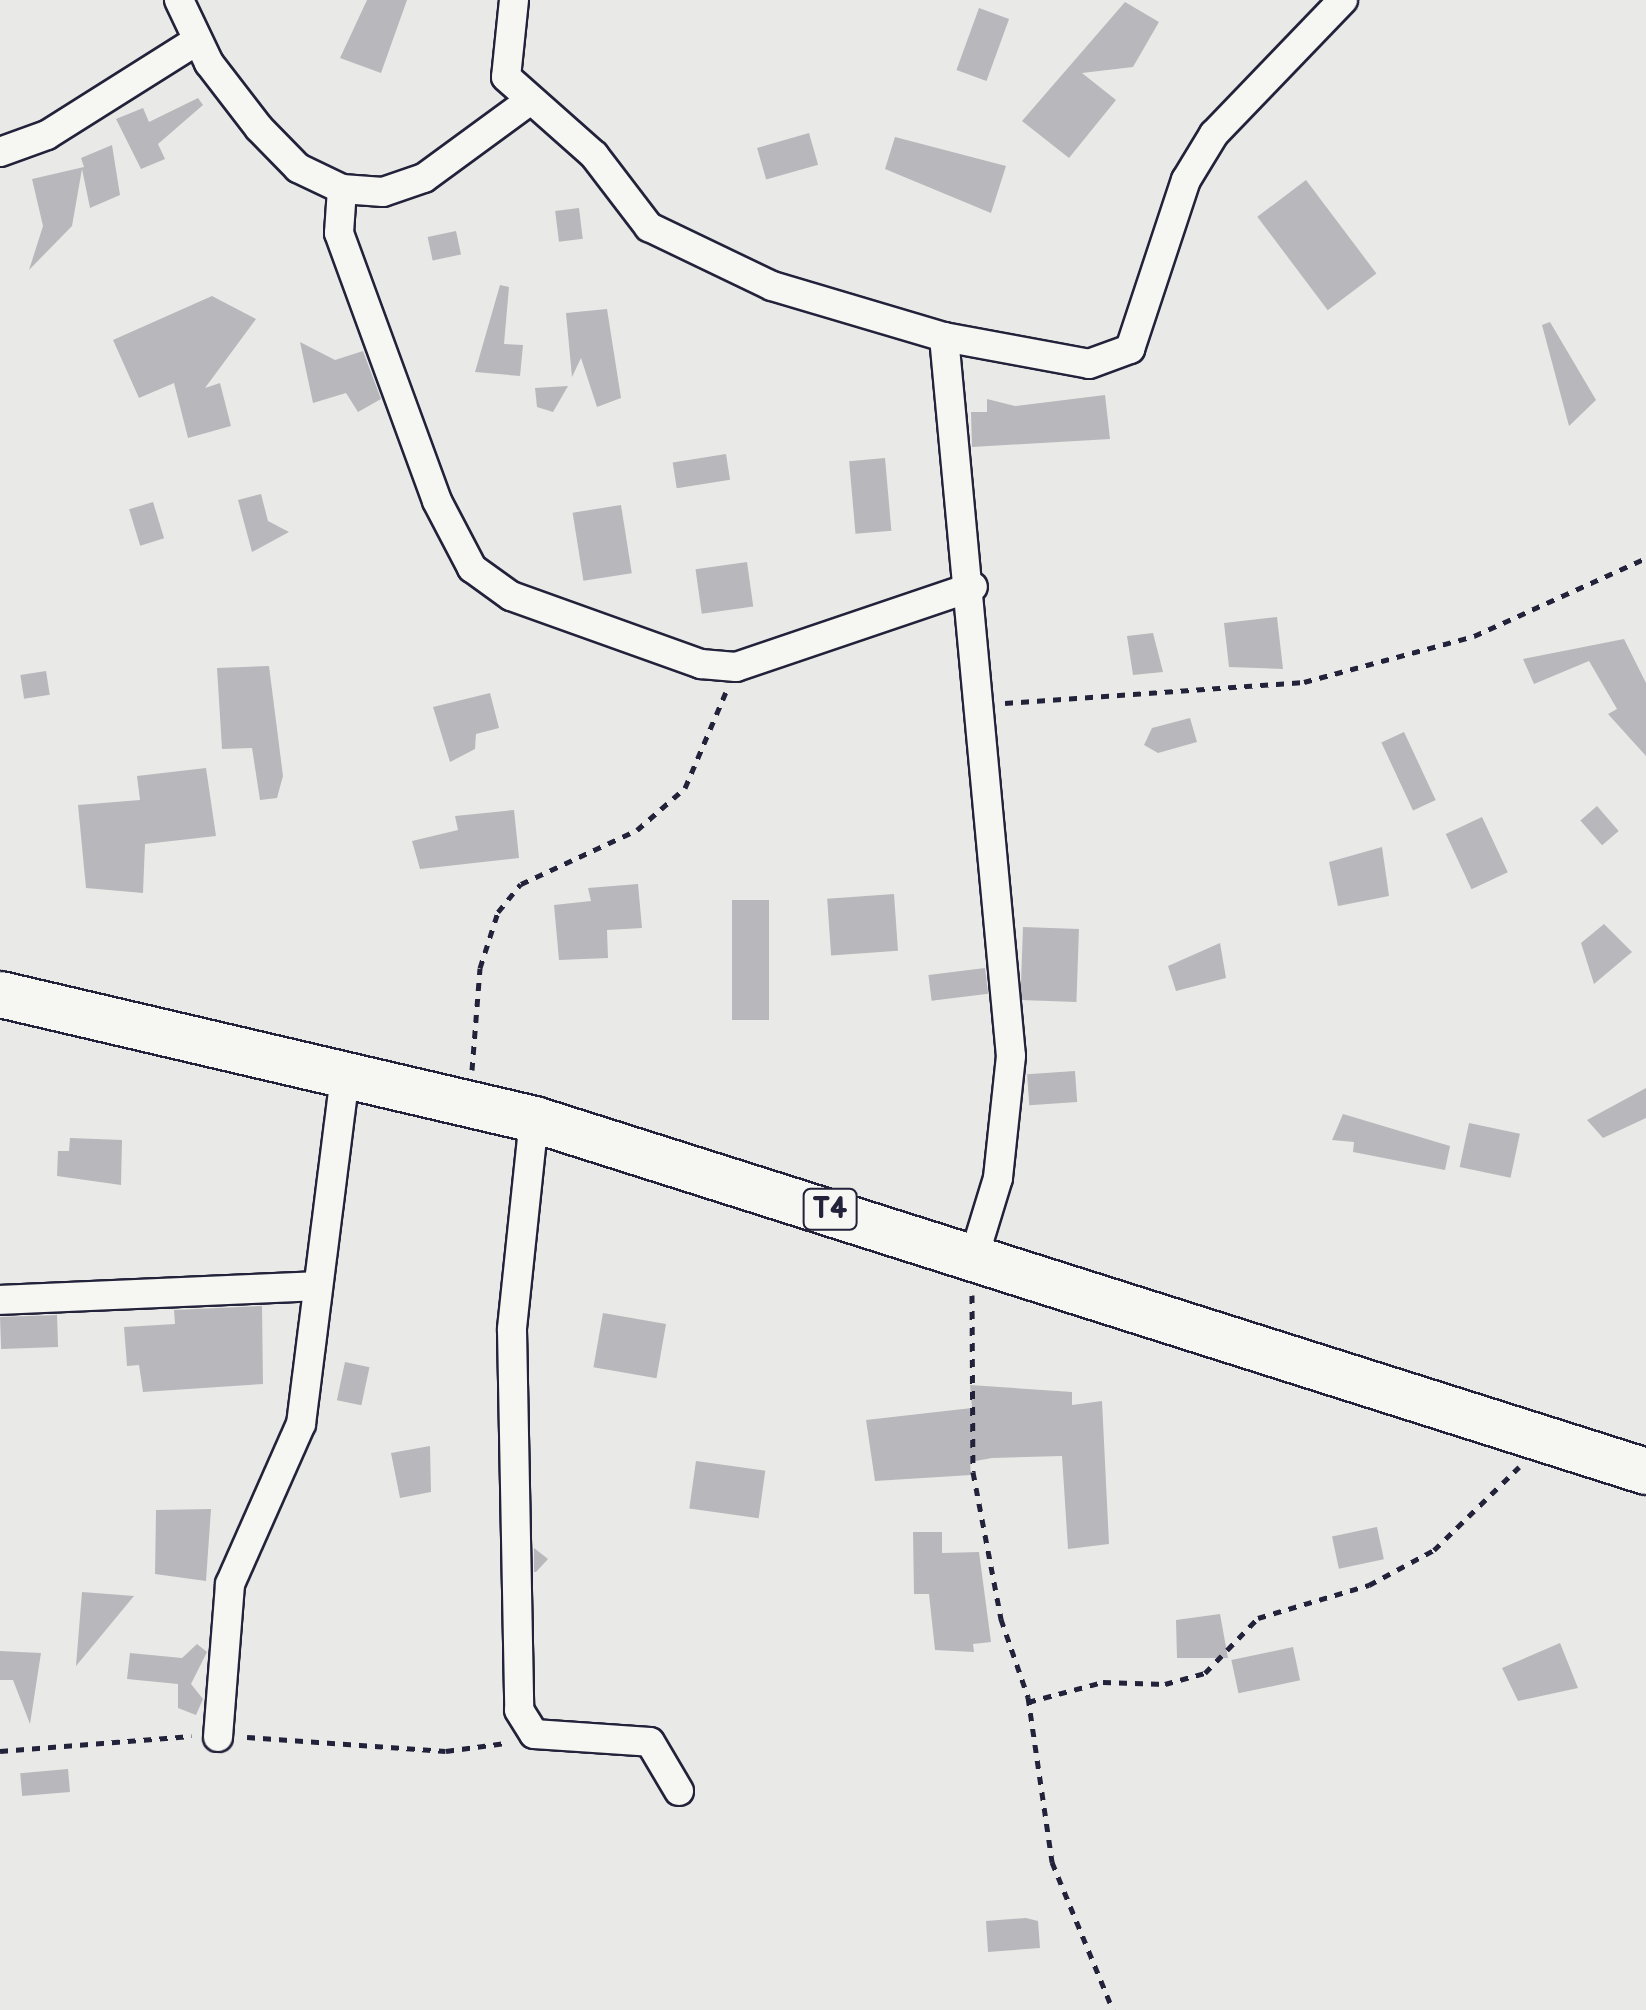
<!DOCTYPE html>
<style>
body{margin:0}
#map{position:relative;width:1646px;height:2010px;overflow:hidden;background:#e9e9e7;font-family:"Balsamiq Sans",sans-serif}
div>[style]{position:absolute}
.building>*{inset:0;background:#b8b8bc;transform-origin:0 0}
.path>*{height:5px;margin-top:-2.5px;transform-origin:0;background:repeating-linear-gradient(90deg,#22223b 0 8px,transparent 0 16px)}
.roads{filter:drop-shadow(2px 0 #22223b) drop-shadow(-2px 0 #22223b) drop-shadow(0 2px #22223b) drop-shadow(0 -2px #22223b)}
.minor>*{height:28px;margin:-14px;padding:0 14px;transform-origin:14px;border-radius:14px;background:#f6f6f2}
.trunk>*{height:45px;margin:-22.5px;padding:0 22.5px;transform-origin:22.5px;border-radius:22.5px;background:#f6f6f2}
span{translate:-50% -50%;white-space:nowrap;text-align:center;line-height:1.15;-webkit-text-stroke:8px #f6f6f2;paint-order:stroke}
.shield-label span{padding:2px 8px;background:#f6f6f2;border:2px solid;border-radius:8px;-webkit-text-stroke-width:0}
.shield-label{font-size:30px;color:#22223b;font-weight:700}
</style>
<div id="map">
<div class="building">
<div style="clip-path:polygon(367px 0,407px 0,381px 73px,340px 58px)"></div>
<div style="clip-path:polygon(1125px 2px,1159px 22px,1133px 67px,1082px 73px,1116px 100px,1069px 158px,1022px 121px)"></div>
<div style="left:979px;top:8px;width:32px;height:66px;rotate:20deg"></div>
<div style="clip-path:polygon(198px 98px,203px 105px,158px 144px,165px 159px,141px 169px,116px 119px,143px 108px,149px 122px)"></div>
<div style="left:809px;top:133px;width:33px;height:54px;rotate:74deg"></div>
<div style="clip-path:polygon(895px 137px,1006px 166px,991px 213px,885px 169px)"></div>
<div style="clip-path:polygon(112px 145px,120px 195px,90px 208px,82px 169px,72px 226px,29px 270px,43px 226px,32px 179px,84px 167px,81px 158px)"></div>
<div style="left:1306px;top:180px;width:117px;height:61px;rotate:53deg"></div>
<div style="left:579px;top:208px;width:31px;height:24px;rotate:83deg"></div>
<div style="left:456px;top:231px;width:24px;height:29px;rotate:78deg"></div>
<div style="clip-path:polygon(500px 285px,509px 287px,504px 344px,523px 345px,520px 376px,475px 372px)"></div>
<div style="clip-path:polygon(212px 296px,256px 319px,205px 388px,220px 383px,231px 426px,188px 438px,174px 383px,139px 398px,113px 340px)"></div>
<div style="clip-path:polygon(607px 309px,621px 398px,597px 407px,581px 358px,572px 377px,566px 313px)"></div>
<div style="clip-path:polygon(1550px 322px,1596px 400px,1569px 426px,1542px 325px)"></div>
<div style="clip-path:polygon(300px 342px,335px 360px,363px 351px,381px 399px,358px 412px,346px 393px,313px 403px)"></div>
<div style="clip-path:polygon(568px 386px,553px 412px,537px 407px,535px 388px)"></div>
<div style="clip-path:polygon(1105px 395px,1110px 439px,972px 447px,971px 412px,987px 412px,987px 399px,1015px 406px)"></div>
<div style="left:726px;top:454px;width:26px;height:54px;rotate:81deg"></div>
<div style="left:885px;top:458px;width:73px;height:36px;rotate:85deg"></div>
<div style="clip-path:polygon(261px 494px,268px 521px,289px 532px,252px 552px,238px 500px)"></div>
<div style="left:153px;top:502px;width:38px;height:25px;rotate:73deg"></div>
<div style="left:621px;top:505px;width:69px;height:49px;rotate:81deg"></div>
<div style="left:747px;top:562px;width:45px;height:52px;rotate:82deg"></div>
<div style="clip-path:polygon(1277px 617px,1283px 669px,1229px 667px,1224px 623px)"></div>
<div style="clip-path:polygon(1153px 633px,1163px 672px,1133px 675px,1127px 636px)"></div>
<div style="clip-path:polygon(1624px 639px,1646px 683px,1646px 756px,1608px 714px,1617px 709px,1589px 661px,1534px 684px,1523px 659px)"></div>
<div style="clip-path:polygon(269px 666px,283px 776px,277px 798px,260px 800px,252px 748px,222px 749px,217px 668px)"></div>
<div style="left:46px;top:671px;width:24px;height:26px;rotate:81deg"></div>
<div style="clip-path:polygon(490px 693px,499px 728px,476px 734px,475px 749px,450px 762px,433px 707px)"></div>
<div style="clip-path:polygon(1190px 718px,1197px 742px,1158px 753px,1144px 745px,1152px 728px)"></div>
<div style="left:1404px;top:732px;width:75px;height:25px;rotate:65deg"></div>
<div style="clip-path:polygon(206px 768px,216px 836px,145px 844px,143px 893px,86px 888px,78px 805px,140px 800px,137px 776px)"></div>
<div style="left:1597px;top:806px;width:33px;height:22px;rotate:49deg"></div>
<div style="clip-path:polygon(514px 810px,519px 858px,420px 869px,412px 841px,458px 830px,455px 816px)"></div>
<div style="left:1482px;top:817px;width:61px;height:40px;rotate:65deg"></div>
<div style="clip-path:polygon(1382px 847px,1389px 896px,1338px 906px,1329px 862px)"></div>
<div style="clip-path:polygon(638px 884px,642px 928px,607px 930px,608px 958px,559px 960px,554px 905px,591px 901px,588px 888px)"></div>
<div style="left:894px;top:894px;width:57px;height:67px;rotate:86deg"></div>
<div style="left:732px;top:900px;width:37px;height:120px"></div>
<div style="clip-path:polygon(1604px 924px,1632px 952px,1594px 984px,1581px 943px)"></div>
<div style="left:1023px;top:927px;width:56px;height:73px;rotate:2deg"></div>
<div style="clip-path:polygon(1220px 943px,1226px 978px,1176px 991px,1168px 966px)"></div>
<div style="left:985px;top:968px;width:26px;height:57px;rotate:83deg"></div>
<div style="left:1075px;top:1071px;width:31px;height:48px;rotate:86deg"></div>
<div style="clip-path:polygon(1646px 1088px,1646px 1118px,1603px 1138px,1587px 1120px)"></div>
<div style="clip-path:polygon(1343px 1114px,1450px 1146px,1445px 1170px,1353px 1152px,1354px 1142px,1332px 1140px)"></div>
<div style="left:1469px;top:1123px;width:52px;height:45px;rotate:12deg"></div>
<div style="clip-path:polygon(70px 1138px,122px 1140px,121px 1185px,57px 1176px,58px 1151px,69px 1151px)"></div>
<div style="clip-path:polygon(262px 1306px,263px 1384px,143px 1392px,139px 1365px,127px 1366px,124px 1327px,175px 1324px,174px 1310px)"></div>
<div style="left:603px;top:1313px;width:64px;height:55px;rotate:10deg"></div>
<div style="left:57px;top:1315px;width:32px;height:57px;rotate:88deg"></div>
<div style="left:345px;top:1362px;width:25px;height:39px;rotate:12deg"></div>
<div style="clip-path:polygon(970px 1385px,1072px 1392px,1072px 1405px,1102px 1401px,1109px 1544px,1068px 1549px,1062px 1456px,992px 1458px,970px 1462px,971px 1475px,875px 1481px,866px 1420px,972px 1408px)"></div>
<div style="clip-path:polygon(430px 1446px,431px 1492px,400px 1498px,391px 1453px)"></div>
<div style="left:696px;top:1461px;width:70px;height:48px;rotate:8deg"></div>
<div style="clip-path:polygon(211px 1509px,206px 1581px,155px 1574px,156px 1510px)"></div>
<div style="left:1377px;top:1527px;width:33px;height:46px;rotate:78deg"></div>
<div style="clip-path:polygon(913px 1532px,942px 1532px,942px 1553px,979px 1552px,991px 1642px,973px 1644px,974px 1652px,935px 1650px,929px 1594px,914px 1594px)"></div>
<div style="clip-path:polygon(534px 1548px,548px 1559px,536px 1572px,534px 1572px)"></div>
<div style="clip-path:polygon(82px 1592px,134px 1596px,76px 1666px)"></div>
<div style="clip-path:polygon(1220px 1614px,1228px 1658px,1177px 1658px,1176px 1620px)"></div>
<div style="clip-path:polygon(1560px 1643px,1578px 1688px,1518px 1701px,1502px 1668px)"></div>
<div style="clip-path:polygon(197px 1644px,207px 1652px,191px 1684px,203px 1699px,196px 1715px,178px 1708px,178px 1684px,127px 1679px,130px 1653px,182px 1658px)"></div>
<div style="left:1293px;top:1647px;width:34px;height:63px;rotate:78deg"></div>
<div style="clip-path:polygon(0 1651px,41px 1653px,30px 1724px,13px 1680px,0 1680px)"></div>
<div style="left:68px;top:1769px;width:23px;height:48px;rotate:85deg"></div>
<div style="clip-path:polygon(1026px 1918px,1038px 1921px,1040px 1948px,988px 1952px,986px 1921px)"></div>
</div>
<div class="path">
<div style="left:1005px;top:703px;width:300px;rotate:-4deg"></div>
<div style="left:1304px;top:682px;width:176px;rotate:-15.1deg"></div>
<div style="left:1474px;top:636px;width:189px;rotate:-24.4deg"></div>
<div style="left:472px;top:1070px;width:102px;rotate:-85.5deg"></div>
<div style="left:480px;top:968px;width:59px;rotate:-72.2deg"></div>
<div style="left:498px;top:912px;width:36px;rotate:-51deg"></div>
<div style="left:521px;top:884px;width:128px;rotate:-25deg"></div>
<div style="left:637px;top:830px;width:64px;rotate:-41.2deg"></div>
<div style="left:685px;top:788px;width:104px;rotate:-66.9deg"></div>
<div style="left:972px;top:1295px;width:177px;rotate:89.7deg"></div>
<div style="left:973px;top:1472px;width:150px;rotate:79.2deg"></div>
<div style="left:1001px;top:1619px;width:83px;rotate:70.9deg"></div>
<div style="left:1028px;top:1697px;width:167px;rotate:81.7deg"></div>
<div style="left:1052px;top:1862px;width:160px;rotate:67.6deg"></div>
<div style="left:1028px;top:1702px;width:78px;rotate:-14.9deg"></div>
<div style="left:1103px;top:1682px;width:62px;rotate:1.8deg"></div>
<div style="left:1165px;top:1684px;width:41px;rotate:-15.4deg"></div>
<div style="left:1205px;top:1673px;width:76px;rotate:-46.1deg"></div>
<div style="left:1258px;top:1618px;width:116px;rotate:-16.6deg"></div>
<div style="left:1369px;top:1585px;width:74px;rotate:-28.3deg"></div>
<div style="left:1434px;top:1550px;width:119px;rotate:-44.3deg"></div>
<div style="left:247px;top:1737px;width:199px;rotate:4deg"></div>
<div style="left:446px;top:1751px;width:60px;rotate:-7.7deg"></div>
<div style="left:0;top:1751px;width:192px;rotate:-4.5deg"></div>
</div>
<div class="roads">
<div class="minor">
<div style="left:179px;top:0;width:70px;rotate:64.5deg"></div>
<div style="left:209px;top:63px;width:82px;rotate:52.4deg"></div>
<div style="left:259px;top:128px;width:56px;rotate:45.7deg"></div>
<div style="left:298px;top:168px;width:49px;rotate:25.5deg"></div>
<div style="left:342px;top:189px;width:41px;rotate:4.2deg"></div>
<div style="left:383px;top:192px;width:43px;rotate:-18.9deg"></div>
<div style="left:424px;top:178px;width:129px;rotate:-36.2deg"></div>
<div style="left:514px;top:0;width:77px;rotate:95.9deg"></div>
<div style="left:506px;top:77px;width:118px;rotate:41.6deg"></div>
<div style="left:594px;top:155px;width:91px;rotate:52.6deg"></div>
<div style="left:649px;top:227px;width:136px;rotate:25.6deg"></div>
<div style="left:772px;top:286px;width:179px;rotate:16.5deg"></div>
<div style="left:944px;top:337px;width:147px;rotate:10.5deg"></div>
<div style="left:1089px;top:364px;width:44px;rotate:-20.1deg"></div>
<div style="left:1130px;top:349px;width:178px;rotate:-71.7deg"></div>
<div style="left:1186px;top:180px;width:54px;rotate:-58.7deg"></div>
<div style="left:1214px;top:134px;width:186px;rotate:-46.1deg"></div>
<div style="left:0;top:152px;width:50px;rotate:-19.9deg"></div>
<div style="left:47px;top:135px;width:178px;rotate:-32.2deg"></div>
<div style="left:342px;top:189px;width:44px;rotate:93.9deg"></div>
<div style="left:339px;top:233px;width:285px;rotate:69.9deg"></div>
<div style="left:437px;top:501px;width:76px;rotate:62.4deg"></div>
<div style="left:472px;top:568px;width:48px;rotate:35.7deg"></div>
<div style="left:511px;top:596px;width:202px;rotate:19.7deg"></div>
<div style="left:701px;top:664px;width:35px;rotate:5deg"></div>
<div style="left:736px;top:667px;width:250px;rotate:-18.7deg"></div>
<div style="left:944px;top:337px;width:722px;rotate:84.68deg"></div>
<div style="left:1011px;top:1056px;width:123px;rotate:96.1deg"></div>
<div style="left:998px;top:1178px;width:78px;rotate:107deg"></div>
<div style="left:534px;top:1119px;width:212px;rotate:96deg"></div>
<div style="left:512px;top:1330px;width:380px;rotate:88.9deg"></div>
<div style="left:519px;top:1710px;width:28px;rotate:58deg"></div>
<div style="left:534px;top:1734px;width:116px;rotate:3.9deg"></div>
<div style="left:650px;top:1742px;width:57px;rotate:59.4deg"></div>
<div style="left:0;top:1300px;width:318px;rotate:-2.5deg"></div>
<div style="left:218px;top:1737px;width:153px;rotate:-85.5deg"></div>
<div style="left:230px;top:1584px;width:175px;rotate:-66.1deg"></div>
<div style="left:301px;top:1424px;width:351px;rotate:-82.8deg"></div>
</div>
<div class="trunk">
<div style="left:0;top:994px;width:548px;rotate:13.17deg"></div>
<div style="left:534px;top:1119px;width:1166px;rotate:17.57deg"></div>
</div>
</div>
<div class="shield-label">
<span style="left:830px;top:1209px">T4</span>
</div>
</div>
